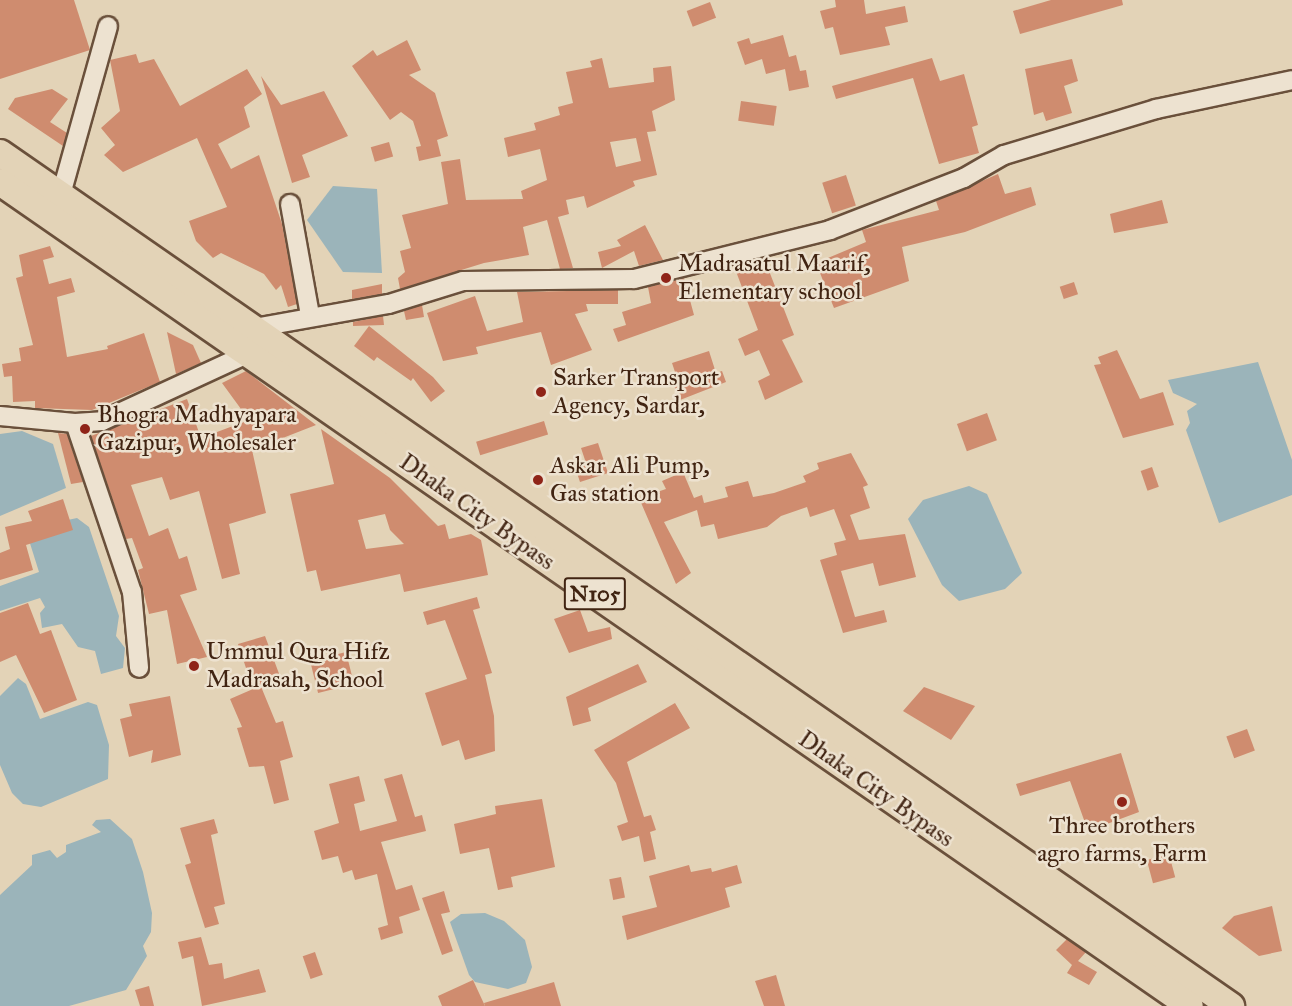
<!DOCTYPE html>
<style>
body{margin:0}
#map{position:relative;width:1292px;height:1006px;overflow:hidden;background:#e3d3b7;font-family:"IM FELL Great Primer",serif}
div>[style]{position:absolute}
.water>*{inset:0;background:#9bb4ba}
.building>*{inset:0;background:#cf8c6f;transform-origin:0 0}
.roads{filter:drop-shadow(2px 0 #6a503b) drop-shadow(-2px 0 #6a503b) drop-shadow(0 2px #6a503b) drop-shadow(0 -2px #6a503b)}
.minor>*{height:18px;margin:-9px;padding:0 9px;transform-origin:9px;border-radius:9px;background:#ede2d0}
.highway>*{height:26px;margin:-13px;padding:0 13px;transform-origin:13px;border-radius:13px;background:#e3d3b7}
.dots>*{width:16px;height:16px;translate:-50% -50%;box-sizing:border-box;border:3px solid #ede2d0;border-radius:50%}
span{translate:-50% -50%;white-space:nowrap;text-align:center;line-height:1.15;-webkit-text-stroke:5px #ede2d0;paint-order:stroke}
.shield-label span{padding:2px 4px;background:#ede2d0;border:2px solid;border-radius:4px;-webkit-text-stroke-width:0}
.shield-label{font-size:22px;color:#412412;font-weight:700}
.poi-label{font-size:24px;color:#412412}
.left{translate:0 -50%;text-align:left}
.street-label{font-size:24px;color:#412412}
</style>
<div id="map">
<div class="water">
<div style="clip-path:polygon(333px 186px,377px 189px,382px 273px,343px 272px,307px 220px)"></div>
<div style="clip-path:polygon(1258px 362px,1292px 460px,1292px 495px,1219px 523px,1186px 430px,1190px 423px,1187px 411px,1197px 404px,1173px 393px,1168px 380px)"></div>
<div style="clip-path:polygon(22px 431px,53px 444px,66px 488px,0 516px,0 434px)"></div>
<div style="clip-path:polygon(969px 486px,987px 494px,1022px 573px,1005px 589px,959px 601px,942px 585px,908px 519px,923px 500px)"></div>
<div style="clip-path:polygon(77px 518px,89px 527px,119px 616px,116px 636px,125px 648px,123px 668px,101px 674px,95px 651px,78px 647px,62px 624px,42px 628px,40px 613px,45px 607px,40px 598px,0 611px,0 586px,39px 572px,28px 537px,54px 523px)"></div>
<div style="clip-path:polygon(18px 678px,26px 684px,40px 719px,88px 702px,97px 705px,109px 745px,108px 779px,41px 807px,23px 804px,12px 793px,0 765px,0 696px)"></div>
<div style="clip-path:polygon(110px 819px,132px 839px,143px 872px,152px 913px,151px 932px,143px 946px,147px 956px,126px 990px,69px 1006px,0 1006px,0 895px,32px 865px,32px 855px,50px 850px,57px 858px,66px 852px,66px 845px,101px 832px,92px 825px,96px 820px)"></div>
<div style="clip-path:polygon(485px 913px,504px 921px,525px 940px,532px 967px,526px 983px,508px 989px,475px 982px,469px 975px,450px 922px,461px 914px)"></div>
</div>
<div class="building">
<div style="clip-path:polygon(0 0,74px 0,90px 50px,0 79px)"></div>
<div style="clip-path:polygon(835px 0,864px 0,866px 14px,905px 6px,908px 22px,885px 27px,890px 45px,840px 55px,833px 27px,825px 29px,820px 11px,836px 7px)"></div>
<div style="clip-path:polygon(1051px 0,1122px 0,1123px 5px,1020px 34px,1013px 11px)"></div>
<div style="left:710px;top:2px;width:17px;height:25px;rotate:69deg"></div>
<div style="clip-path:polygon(783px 35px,789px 57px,796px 55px,800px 71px,806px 70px,809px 87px,789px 91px,785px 69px,766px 74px,762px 59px,745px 65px,737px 42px,749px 38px,751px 44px)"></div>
<div style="clip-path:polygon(407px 40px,421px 70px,409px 75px,435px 93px,448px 136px,437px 140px,441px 156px,419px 161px,416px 147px,421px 146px,413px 121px,401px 112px,390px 120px,352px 66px,373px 50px,377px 56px)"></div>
<div style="clip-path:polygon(136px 54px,139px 63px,154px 59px,180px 106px,247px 69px,262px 94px,244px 107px,250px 127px,218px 144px,231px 169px,259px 155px,282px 224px,297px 304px,288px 307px,281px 285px,276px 290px,264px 274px,221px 253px,213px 258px,196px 241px,189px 221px,227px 207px,197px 138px,123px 172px,104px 155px,115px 145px,101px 128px,120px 111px,110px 60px)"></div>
<div style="clip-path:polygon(evenodd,602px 58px,609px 88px,654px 82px,653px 68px,671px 66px,675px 100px,652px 111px,656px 131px,647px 132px,657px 175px,633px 181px,635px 186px,587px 208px,584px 196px,566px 200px,569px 214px,558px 217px,573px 268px,560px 269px,547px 220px,523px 227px,529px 255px,484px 263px,400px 289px,398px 278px,405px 272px,400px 251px,411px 248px,402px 215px,448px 204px,441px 162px,460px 159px,466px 200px,523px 199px,521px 191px,547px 180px,540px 149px,508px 157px,504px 138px,536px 130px,534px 123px,560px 115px,558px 107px,573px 103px,566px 72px,592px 67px,590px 61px,602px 58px,636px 138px,641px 161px,616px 167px,610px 142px,636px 138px)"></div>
<div style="clip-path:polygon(932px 58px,940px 81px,964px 74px,978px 125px,972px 127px,979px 153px,939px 164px,913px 78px,836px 99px,832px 86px)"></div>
<div style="clip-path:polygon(1072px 59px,1078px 81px,1064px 86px,1072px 113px,1046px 121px,1043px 112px,1034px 115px,1025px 69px)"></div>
<div style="clip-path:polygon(261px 76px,281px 105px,324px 91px,348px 136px,302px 155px,310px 177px,292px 183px)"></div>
<div style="clip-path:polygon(52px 89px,68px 99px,50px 122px,67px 133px,63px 146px,8px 109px,15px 98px)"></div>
<div style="left:741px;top:101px;width:36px;height:20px;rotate:8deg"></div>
<div style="left:389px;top:142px;width:15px;height:19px;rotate:74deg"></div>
<div style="clip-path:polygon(998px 174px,1005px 194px,1031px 187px,1036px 205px,965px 232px,902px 247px,909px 281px,834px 308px,816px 263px,866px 242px,862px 230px,939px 210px,936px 201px)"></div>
<div style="left:846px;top:175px;width:32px;height:25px;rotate:72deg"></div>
<div style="clip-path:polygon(1162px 200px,1168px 223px,1114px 233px,1110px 214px)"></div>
<div style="clip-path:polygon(645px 225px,663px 260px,639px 266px,634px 251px,602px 268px,598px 252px,621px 246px,617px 240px)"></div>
<div style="clip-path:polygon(50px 246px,54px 257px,43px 260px,49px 284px,71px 278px,75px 292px,57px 297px,67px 357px,108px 349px,107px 346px,144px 333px,160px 382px,92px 410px,35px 408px,35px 401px,13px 402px,12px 376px,4px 377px,2px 364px,21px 361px,19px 348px,33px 345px,16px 278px,23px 276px,19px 255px)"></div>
<div style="clip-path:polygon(764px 258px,794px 335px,782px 340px,803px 382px,765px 400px,758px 381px,770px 375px,759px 350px,745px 356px,738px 339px,758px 330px,734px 266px)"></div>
<div style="clip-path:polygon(684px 278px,694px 315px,618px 342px,613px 329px,626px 325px,622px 312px,651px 303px,648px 287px)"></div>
<div style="left:1074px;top:282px;width:13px;height:15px;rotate:72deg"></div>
<div style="clip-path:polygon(382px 284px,382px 294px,352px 299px,352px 290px)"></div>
<div style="clip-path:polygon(618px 290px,618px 304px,586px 304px,588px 311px,575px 314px,592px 350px,551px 365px,541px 332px,476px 347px,478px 354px,443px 361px,427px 313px,475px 296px,487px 331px,523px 322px,517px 292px)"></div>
<div style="clip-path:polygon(422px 305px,424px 317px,406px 320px,404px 311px)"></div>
<div style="clip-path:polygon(383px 316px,384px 325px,353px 326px,353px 322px)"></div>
<div style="clip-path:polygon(369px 326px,433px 377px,445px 391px,431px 402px,413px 378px,411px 381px,377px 357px,374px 361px,354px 346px)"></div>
<div style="clip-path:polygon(167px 332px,193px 345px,201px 363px,176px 374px)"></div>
<div style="clip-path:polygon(1117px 350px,1140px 399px,1163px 392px,1174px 425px,1123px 438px,1094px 365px,1101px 364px,1098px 357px)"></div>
<div style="clip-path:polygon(709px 351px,716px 373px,722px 371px,726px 382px,680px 400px,673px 383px,678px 381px,672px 363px)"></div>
<div style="clip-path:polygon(246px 371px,316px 425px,252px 450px,266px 513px,229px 524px,240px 574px,222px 579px,199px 491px,170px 500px,162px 477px,131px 485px,149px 536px,168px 528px,179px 559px,187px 556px,197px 590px,180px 595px,207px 657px,177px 664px,167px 610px,149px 614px,138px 570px,143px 568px,132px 538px,126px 539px,91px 436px,187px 399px,201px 438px,249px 420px,222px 383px)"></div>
<div style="left:987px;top:413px;width:29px;height:32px;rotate:70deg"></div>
<div style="left:544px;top:421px;width:14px;height:71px;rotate:73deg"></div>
<div style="clip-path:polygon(evenodd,321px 429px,390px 478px,438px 526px,445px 524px,449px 539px,471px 534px,481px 540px,488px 575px,404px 592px,400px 574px,321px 591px,316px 570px,307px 572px,290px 494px,334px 484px,321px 429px,385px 514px,390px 530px,404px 544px,366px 549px,358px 520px,385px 514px)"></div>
<div style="clip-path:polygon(58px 433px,67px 434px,83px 482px,71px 484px)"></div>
<div style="clip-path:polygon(598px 443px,608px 473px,580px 482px,574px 464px,585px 460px,581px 448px)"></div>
<div style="clip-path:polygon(851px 453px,868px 485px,863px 487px,870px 508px,850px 515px,859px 540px,905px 534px,916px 577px,879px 586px,873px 563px,841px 571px,855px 617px,884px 610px,887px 622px,843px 633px,820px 560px,837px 555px,834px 543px,846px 540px,834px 509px,810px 517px,807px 507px,781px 516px,767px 527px,718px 539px,714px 524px,701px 527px,697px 510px,664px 522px,691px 573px,676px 584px,639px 498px,666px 489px,662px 481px,683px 472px,694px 498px,702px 495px,704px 503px,728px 497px,725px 487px,748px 481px,753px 497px,774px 493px,806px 482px,803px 476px,819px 469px,817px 463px)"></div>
<div style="left:1152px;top:467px;width:21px;height:12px;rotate:71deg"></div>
<div style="clip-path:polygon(63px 499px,73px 530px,26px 545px,33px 570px,0 580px,0 553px,10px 549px,5px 527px,32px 521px,28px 511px)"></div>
<div style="clip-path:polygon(477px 597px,480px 608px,473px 610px,492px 673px,485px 675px,494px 716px,495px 751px,465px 760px,459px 740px,442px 746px,425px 693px,467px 679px,445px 620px,427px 625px,423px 612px)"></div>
<div style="clip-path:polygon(28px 603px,40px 634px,51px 630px,77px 700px,44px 713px,16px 655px,0 662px,0 613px)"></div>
<div style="clip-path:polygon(580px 610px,588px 632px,610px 627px,612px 639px,569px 653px,554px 619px)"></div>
<div style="clip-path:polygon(265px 636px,281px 679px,262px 689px,276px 723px,283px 721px,293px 757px,280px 761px,289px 800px,274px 804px,264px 766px,249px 767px,237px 728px,242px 727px,230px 699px,253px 689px,238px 644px)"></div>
<div style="left:346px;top:652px;width:33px;height:37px;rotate:76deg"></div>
<div style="clip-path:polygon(638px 664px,647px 682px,588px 708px,591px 721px,573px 726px,566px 697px)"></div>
<div style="clip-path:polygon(924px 687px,975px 706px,951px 740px,903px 711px)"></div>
<div style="clip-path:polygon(170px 696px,181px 755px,151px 763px,153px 750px,129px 757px,120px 719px,132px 716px,129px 704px)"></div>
<div style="clip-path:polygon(675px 703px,690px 728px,627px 762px,644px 817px,651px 815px,656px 830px,650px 832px,656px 859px,644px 862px,639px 836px,622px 841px,617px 826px,628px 822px,616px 783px,594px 750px)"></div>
<div style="left:1247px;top:729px;width:23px;height:22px;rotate:70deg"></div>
<div style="clip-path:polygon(1121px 753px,1139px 812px,1088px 831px,1070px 781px,1020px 796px,1016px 784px)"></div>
<div style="clip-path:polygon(402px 774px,415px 817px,422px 815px,426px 831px,381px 842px,396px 890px,412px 885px,420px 910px,399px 917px,403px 933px,381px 940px,378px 928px,388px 925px,377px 874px,355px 880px,352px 870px,343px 873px,338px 856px,322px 860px,314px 831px,339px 823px,329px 784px,359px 776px,365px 801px,354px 804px,360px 831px,397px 821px,384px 779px)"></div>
<div style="clip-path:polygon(542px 799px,555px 867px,511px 877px,513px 887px,498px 890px,489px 848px,460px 854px,454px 824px,496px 814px,495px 806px)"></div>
<div style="clip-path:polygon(214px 819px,218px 833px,211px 835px,225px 904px,214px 907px,219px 924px,205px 928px,185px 865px,191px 863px,180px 828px)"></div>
<div style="left:1169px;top:854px;width:24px;height:23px;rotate:75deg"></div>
<div style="clip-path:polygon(689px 865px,691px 872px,711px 868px,712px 872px,737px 865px,742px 883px,725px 888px,730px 907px,627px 940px,622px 916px,657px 907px,649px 876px)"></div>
<div style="left:621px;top:877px;width:21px;height:12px;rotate:79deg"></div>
<div style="clip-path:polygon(444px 891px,450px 912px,441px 914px,453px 951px,442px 955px,422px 898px)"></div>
<div style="clip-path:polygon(1272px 906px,1282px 951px,1259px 956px,1222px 928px,1234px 916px)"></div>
<div style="clip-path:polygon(201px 937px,209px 965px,222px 963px,224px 979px,259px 969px,266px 992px,202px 1006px,193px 956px,182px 959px,178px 942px)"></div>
<div style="clip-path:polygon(1067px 939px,1086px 952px,1078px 961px,1097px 972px,1089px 985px,1067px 973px,1072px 965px,1056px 950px)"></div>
<div style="left:315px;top:952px;width:24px;height:13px;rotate:71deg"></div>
<div style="clip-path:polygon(776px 975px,785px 1006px,764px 1006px,755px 981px)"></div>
<div style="clip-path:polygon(473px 980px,485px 1006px,442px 1006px,438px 996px)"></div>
<div style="clip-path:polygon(554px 982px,561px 1006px,485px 1006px,484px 1003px)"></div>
<div style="clip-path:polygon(149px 986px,154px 1006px,140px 1006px,135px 990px)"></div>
</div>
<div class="roads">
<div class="minor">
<div style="left:62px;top:191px;width:171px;rotate:-74.4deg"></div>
<div style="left:290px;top:204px;width:113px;rotate:79.8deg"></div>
<div style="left:254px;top:328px;width:137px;rotate:-10.1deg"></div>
<div style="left:389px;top:304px;width:77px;rotate:-17.3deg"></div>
<div style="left:463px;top:281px;width:171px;rotate:-0.7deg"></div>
<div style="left:634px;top:279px;width:202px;rotate:-14deg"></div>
<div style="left:830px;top:230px;width:144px;rotate:-21.2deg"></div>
<div style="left:964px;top:178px;width:46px;rotate:-29.9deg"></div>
<div style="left:1004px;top:155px;width:159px;rotate:-16.8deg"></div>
<div style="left:1156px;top:109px;width:139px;rotate:-12deg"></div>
<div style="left:0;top:416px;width:75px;rotate:5.3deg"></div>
<div style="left:75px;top:423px;width:27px;rotate:-4deg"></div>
<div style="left:102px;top:421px;width:162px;rotate:-24.8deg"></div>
<div style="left:75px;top:423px;width:178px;rotate:71.4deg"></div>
<div style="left:132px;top:592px;width:76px;rotate:84.7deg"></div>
</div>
<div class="highway">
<div style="left:0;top:153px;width:1498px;rotate:34.72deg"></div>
<div style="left:0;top:182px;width:1447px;rotate:34.7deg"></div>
</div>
</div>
<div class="dots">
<div style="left:666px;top:278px;background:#8f2418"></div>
<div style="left:541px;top:392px;background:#8f2418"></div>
<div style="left:85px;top:429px;background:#8f2418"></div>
<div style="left:538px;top:480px;background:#8f2418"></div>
<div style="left:194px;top:666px;background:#8f2418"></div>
<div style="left:1122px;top:802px;background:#8f2418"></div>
</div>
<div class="shield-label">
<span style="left:595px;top:594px">N105</span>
</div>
<div class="poi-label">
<span class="left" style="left:678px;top:278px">Madrasatul Maarif,<br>Elementary school</span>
<span class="left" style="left:553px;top:392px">Sarker Transport<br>Agency, Sardar,</span>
<span class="left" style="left:97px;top:429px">Bhogra Madhyapara<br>Gazipur, Wholesaler</span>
<span class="left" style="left:550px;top:480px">Askar Ali Pump,<br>Gas station</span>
<span class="left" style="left:206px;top:666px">Ummul Qura Hifz<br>Madrasah, School</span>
<span style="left:1122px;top:840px">Three brothers<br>agro farms, Farm</span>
</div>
<div class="street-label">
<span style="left:477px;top:512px;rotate:35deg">Dhaka City Bypass</span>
<span style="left:876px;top:789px;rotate:35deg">Dhaka City Bypass</span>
</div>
</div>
